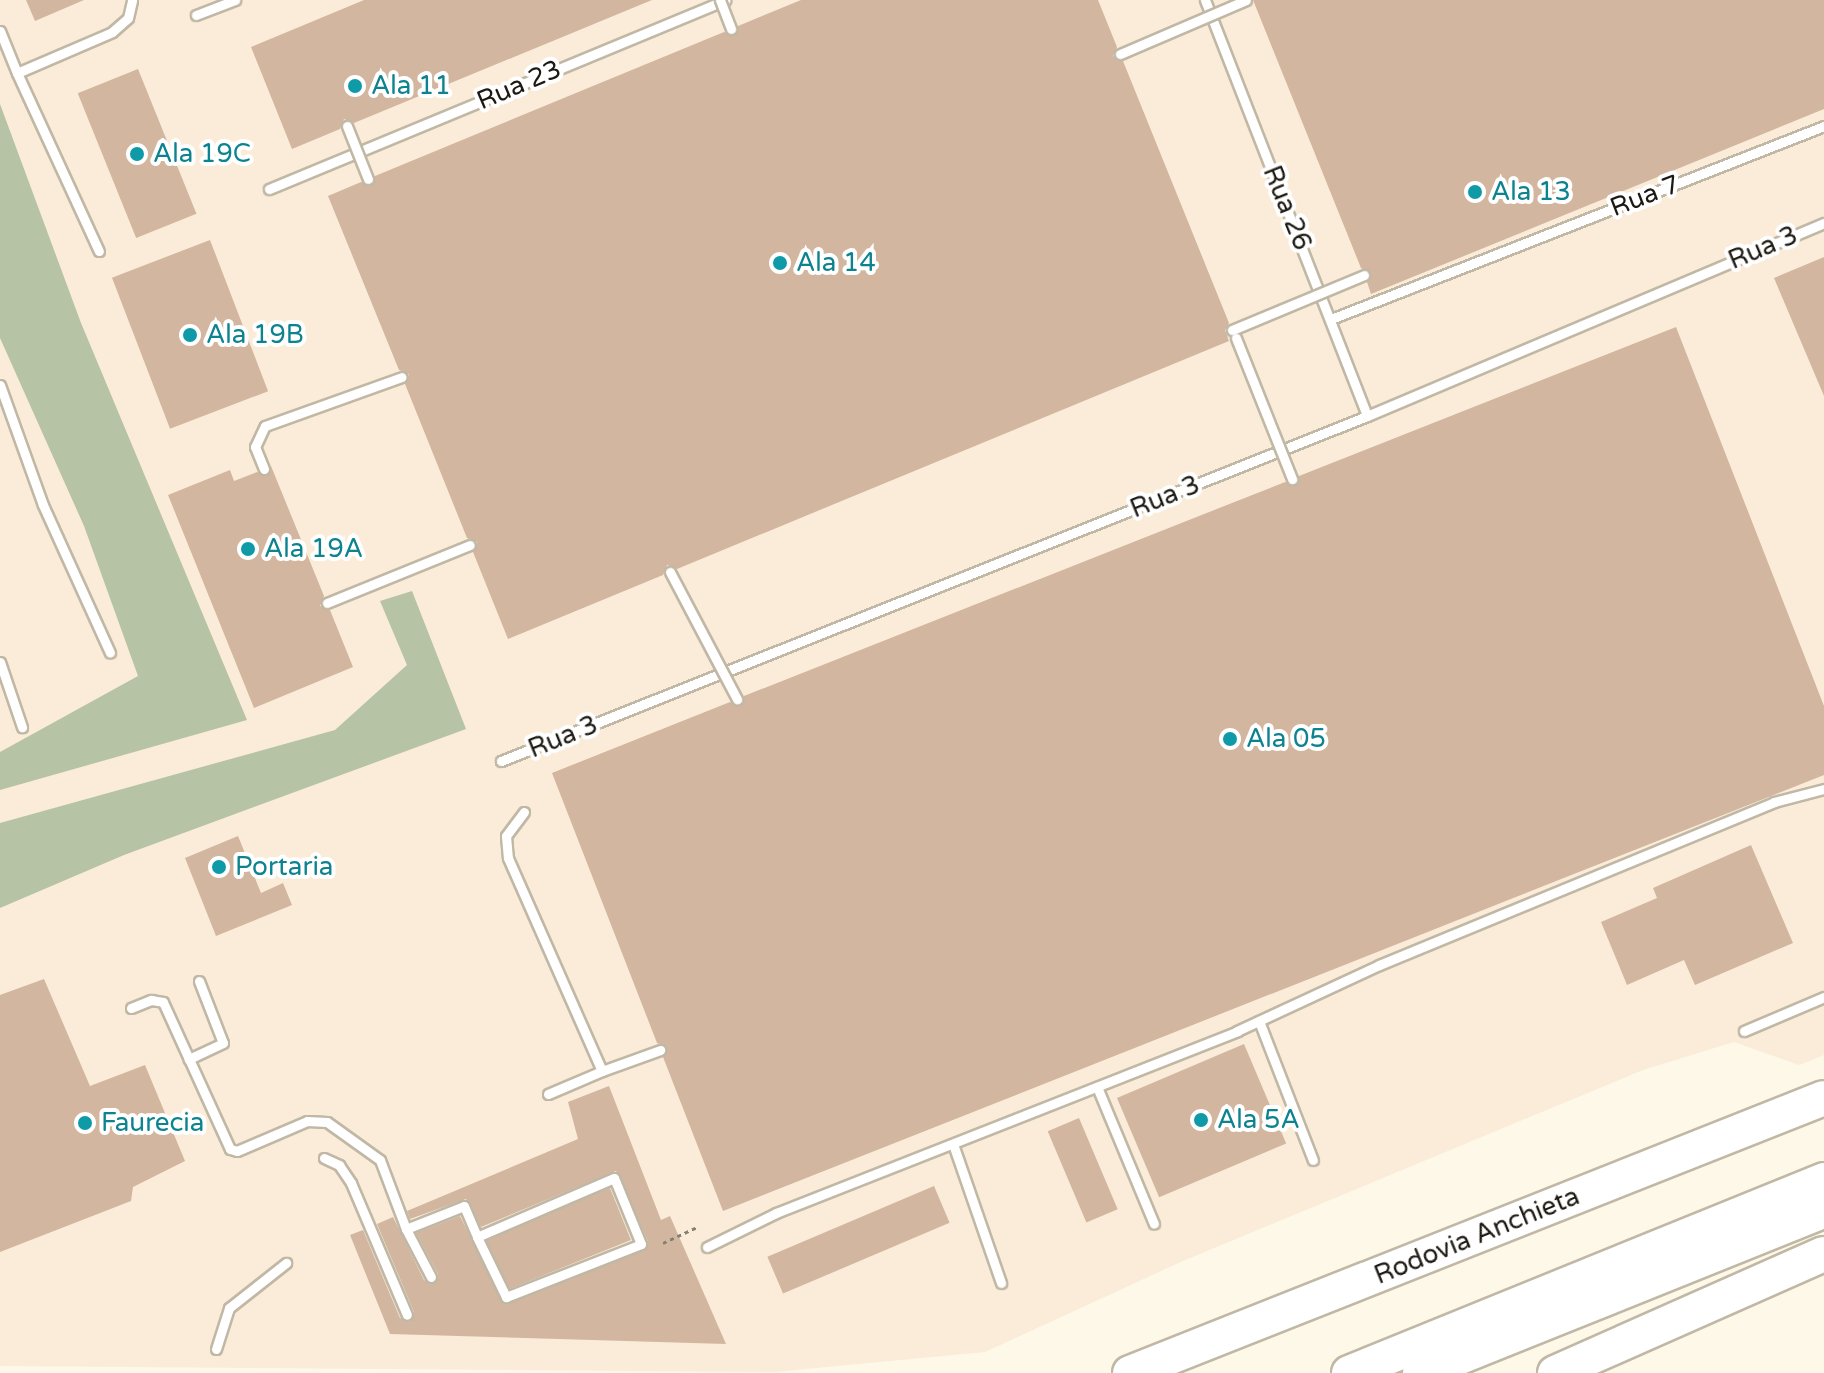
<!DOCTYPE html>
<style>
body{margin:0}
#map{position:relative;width:1824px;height:1373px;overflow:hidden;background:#fef8e8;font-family:"Varela Round",sans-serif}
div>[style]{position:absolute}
.industrial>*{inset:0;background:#faecd8}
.forest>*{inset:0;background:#b6c3a4}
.building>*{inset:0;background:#d2b6a0;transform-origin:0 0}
.path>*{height:3px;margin-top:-1.5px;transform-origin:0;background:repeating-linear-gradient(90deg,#837f73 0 4px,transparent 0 8px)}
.roads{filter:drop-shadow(2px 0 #c0b8a5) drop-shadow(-2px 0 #c0b8a5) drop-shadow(0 2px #c0b8a5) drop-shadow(0 -2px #c0b8a5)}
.service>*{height:9px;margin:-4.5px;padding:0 4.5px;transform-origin:4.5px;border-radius:4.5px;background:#fff}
.motorway>*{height:34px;margin:-17px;padding:0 17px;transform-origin:17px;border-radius:17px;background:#fff}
.bridges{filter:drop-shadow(2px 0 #c0b8a5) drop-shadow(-2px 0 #c0b8a5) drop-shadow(0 2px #c0b8a5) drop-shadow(0 -2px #c0b8a5)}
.service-bridge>*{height:9px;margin:-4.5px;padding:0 4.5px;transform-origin:4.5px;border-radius:4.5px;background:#fff}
.dots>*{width:22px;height:22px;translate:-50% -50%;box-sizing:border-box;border:4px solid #fff;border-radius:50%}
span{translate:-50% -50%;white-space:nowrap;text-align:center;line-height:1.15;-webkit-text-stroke:8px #fff;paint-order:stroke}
.street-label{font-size:26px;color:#1c1912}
.culture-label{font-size:26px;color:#0d838f}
.left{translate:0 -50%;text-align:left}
</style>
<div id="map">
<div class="industrial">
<div style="clip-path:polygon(0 0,1824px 0,1824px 1055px,1799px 1065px,1734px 1042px,1643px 1070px,1183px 1261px,985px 1352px,774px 1372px,0 1366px)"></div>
</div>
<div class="forest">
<div style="clip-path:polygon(0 104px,81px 323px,247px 720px,0 790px,0 752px,138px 676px,84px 526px,0 338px)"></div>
<div style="clip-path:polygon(412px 591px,466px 729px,124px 855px,0 908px,0 823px,335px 730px,407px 665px,380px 601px)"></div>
</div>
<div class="building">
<div style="clip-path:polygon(26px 0,84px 0,35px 21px)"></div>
<div style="clip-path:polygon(364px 0,652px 0,354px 123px,344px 119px,340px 129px,292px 149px,251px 47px)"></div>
<div style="clip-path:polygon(801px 0,1098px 0,1117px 47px,1113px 56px,1123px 61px,1229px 323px,1225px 330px,1229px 341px,677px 569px,667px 565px,663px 575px,508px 639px,473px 552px,477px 542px,467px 538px,405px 384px,409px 374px,399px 370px,328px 196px,361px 182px,371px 186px,375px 176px,724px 32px,734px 36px,738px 26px)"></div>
<div style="clip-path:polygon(1253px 0,1824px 0,1824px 109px,1371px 294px,1367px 282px,1371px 273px,1361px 268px)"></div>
<div style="left:138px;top:69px;width:156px;height:65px;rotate:68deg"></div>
<div style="left:210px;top:240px;width:162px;height:105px;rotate:69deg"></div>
<div style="clip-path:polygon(1824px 257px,1824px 396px,1774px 278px)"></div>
<div style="clip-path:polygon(1676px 327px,1824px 706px,1824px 775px,723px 1211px,663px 1057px,667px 1047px,657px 1043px,552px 773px,730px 702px,740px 706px,744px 696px,1285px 482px,1294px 486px,1299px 476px)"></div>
<div style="clip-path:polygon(271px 466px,324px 596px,320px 606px,330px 610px,353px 667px,254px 708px,168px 495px,230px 470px,234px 481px,257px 472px,266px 476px)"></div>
<div style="clip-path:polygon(238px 836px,261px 893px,283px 883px,292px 905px,216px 936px,185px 858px)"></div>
<div style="clip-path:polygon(1751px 845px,1793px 943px,1695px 985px,1684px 960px,1627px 985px,1601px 922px,1657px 898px,1653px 888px)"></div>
<div style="clip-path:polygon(44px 979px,90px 1086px,145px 1065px,185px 1161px,133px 1187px,131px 1201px,0 1252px,0 995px)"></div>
<div style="left:1244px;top:1044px;width:108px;height:138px;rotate:67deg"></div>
<div style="clip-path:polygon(609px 1086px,661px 1220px,670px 1216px,726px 1344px,390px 1334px,350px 1235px,363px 1230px,400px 1318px,409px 1322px,414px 1312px,377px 1224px,393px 1217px,424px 1280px,431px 1284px,438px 1274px,416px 1233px,460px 1216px,504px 1304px,646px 1249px,648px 1241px,616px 1171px,481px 1227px,466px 1199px,410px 1219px,407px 1211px,578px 1139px,568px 1102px)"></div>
<div style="left:1079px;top:1118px;width:99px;height:34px;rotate:67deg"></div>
<div style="left:934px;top:1186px;width:40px;height:181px;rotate:67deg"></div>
<div style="left:610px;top:1188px;width:56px;height:134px;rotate:68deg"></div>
</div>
<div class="path">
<div style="left:663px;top:1243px;width:38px;rotate:-25deg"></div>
</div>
<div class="roads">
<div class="service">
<div style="left:1205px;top:0;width:446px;rotate:68.7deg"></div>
<div style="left:196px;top:15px;width:42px;rotate:-21deg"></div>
<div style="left:0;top:31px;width:45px;rotate:68deg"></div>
<div style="left:17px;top:73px;width:103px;rotate:-23.3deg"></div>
<div style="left:112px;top:32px;width:21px;rotate:-41deg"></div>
<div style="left:128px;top:18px;width:18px;rotate:-77deg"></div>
<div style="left:17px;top:73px;width:196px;rotate:65.3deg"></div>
<div style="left:269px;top:189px;width:494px;rotate:-22.5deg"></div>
<div style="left:1331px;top:319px;width:529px;rotate:-21.38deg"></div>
<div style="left:0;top:385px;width:127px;rotate:70.3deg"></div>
<div style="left:43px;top:505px;width:162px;rotate:65.6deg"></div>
<div style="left:264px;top:469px;width:24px;rotate:-112deg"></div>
<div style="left:255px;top:447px;width:23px;rotate:-65deg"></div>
<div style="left:265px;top:426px;width:145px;rotate:-19.7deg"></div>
<div style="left:327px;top:603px;width:154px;rotate:-22.1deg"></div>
<div style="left:0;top:662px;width:69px;rotate:71.3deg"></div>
<div style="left:501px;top:761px;width:932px;rotate:-21.72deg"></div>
<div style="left:1367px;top:416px;width:496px;rotate:-22.9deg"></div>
<div style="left:524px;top:812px;width:30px;rotate:127deg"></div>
<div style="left:506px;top:836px;width:22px;rotate:85deg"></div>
<div style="left:508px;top:858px;width:233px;rotate:66.2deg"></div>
<div style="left:602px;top:1071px;width:62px;rotate:-19.9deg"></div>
<div style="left:199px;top:981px;width:66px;rotate:68.8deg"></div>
<div style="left:223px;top:1043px;width:38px;rotate:155deg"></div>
<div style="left:189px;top:1059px;width:99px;rotate:65.5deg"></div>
<div style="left:230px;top:1149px;width:7px;rotate:16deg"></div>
<div style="left:237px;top:1151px;width:76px;rotate:-23.2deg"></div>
<div style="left:307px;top:1121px;width:20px;rotate:3deg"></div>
<div style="left:327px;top:1122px;width:65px;rotate:35.6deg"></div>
<div style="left:380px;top:1160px;width:74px;rotate:69.4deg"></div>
<div style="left:406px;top:1229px;width:62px;rotate:-21.6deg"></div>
<div style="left:464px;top:1206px;width:34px;rotate:67deg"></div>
<div style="left:477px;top:1237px;width:67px;rotate:64.2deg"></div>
<div style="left:506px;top:1297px;width:145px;rotate:-21.4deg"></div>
<div style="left:641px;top:1244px;width:71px;rotate:-112.2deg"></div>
<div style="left:614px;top:1178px;width:149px;rotate:156.7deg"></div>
<div style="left:131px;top:1008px;width:22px;rotate:-22deg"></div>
<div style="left:151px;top:1000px;width:12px;rotate:9deg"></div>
<div style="left:163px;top:1002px;width:63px;rotate:65.5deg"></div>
<div style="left:1259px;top:1021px;width:149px;rotate:68.8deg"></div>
<div style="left:1744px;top:1031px;width:87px;rotate:-23deg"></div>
<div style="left:1097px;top:1087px;width:148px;rotate:67.4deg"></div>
<div style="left:548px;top:1094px;width:59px;rotate:-23.1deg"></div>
<div style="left:953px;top:1144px;width:147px;rotate:70.9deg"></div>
<div style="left:324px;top:1158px;width:17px;rotate:25deg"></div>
<div style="left:339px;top:1165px;width:22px;rotate:56deg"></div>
<div style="left:351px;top:1183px;width:143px;rotate:67deg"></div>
<div style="left:406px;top:1229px;width:54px;rotate:62.5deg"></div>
<div style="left:707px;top:1247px;width:77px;rotate:-26.2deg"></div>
<div style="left:776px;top:1213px;width:496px;rotate:-21.5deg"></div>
<div style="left:1237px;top:1031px;width:157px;rotate:-24.9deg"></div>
<div style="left:1379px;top:965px;width:427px;rotate:-22.4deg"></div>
<div style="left:1774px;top:802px;width:52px;rotate:-14.6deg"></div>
<div style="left:216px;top:1349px;width:43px;rotate:-72.4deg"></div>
<div style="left:229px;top:1308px;width:73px;rotate:-38.3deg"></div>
</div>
<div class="motorway">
<div style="left:1130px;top:1373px;width:746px;rotate:-21.62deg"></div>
<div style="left:1349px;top:1373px;width:513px;rotate:-22.11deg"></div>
<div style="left:1420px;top:1373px;width:435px;rotate:-21.9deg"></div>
<div style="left:1555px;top:1373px;width:294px;rotate:-23.9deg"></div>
</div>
</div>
<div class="bridges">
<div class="service-bridge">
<div style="left:720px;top:0;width:31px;rotate:69deg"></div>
<div style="left:1120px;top:54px;width:137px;rotate:-23.2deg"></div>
<div style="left:347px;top:126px;width:57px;rotate:68.4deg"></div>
<div style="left:1232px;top:330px;width:143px;rotate:-22.6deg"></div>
<div style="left:1236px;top:338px;width:152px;rotate:68.3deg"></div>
<div style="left:670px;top:572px;width:144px;rotate:62.2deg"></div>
</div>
</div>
<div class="dots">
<div style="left:355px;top:86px;background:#0f9aa8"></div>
<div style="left:137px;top:154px;background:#0f9aa8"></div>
<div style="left:1475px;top:192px;background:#0f9aa8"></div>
<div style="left:780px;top:263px;background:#0f9aa8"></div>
<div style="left:190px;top:335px;background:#0f9aa8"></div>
<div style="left:248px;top:549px;background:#0f9aa8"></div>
<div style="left:1230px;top:739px;background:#0f9aa8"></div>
<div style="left:219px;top:867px;background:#0f9aa8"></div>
<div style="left:1201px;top:1120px;background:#0f9aa8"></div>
<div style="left:85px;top:1123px;background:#0f9aa8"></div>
</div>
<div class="street-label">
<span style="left:519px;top:85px;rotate:-23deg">Rua 23</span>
<span style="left:1645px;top:196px;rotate:-21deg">Rua 7</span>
<span style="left:1287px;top:208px;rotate:68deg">Rua 26</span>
<span style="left:1763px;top:248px;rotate:-23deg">Rua 3</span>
<span style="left:1165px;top:497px;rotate:-22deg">Rua 3</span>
<span style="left:563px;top:737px;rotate:-22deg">Rua 3</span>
<span style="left:1477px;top:1236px;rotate:-22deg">Rodovia Anchieta</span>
</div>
<div class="culture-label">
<span class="left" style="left:371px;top:86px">Ala 11</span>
<span class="left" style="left:153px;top:154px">Ala 19C</span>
<span class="left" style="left:1491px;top:192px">Ala 13</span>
<span class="left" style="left:796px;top:263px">Ala 14</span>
<span class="left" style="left:206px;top:335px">Ala 19B</span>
<span class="left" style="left:264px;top:549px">Ala 19A</span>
<span class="left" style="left:1246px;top:739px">Ala 05</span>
<span class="left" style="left:235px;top:867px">Portaria</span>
<span class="left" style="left:1217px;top:1120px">Ala 5A</span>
<span class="left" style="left:101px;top:1123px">Faurecia</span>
</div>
</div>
